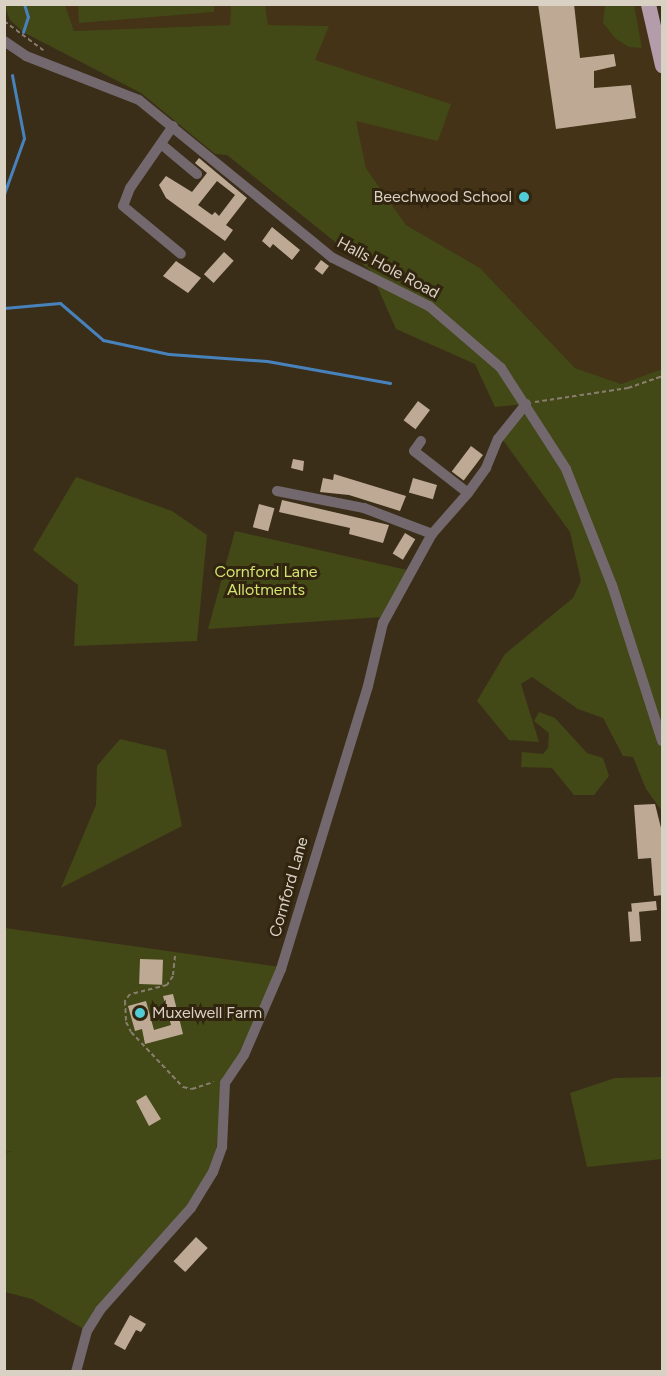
<!DOCTYPE html>
<style>
body{margin:0}
#map{position:relative;width:667px;height:1376px;overflow:hidden;background:#3b2e19;font-family:Figtree,sans-serif}
div>[style]{position:absolute}
.built>*{inset:0;background:#443317}
.green>*{inset:0;background:#424816}
.stream>*{height:3px;margin:-1.5px;padding:0 1.5px;transform-origin:1.5px;border-radius:1.5px;background:#4782bc}
.building>*{inset:0;background:#beaa94;transform-origin:0 0}
.path>*{height:2px;margin-top:-1px;transform-origin:0;background:repeating-linear-gradient(90deg,#897e6d 0 4.5px,transparent 0 7.5px)}
.minor>*{height:10px;margin:-5px;padding:0 5px;transform-origin:5px;border-radius:5px;background:#73686e}
.primary>*{height:15px;margin:-7.5px;padding:0 7.5px;transform-origin:7.5px;border-radius:7.5px;background:#b49dab}
.dots>*{width:16px;height:16px;translate:-50% -50%;box-sizing:border-box;border:3px solid #31250f;border-radius:50%}
span{translate:-50% -50%;white-space:nowrap;text-align:center;line-height:1.15;-webkit-text-stroke:6px #31250f;paint-order:stroke}
.poi-label{font-size:16px;color:#dad1c5}
.right{translate:-100% -50%;text-align:right}
.left{translate:0 -50%;text-align:left}
.street-label{font-size:16px;color:#dad1c5}
.park-label{font-size:16px;color:#d3e271}
.frame{position:absolute;inset:0;border:6px solid #dad1c5;pointer-events:none}
</style>
<div id="map">
<div class="built">
<div style="clip-path:polygon(65px 5px,646px 5px,662px 82px,662px 369px,621px 384px,575px 368px,480px 268px,406px 225px,366px 168px,315px 60px,328px 26px,231px 25px,74px 31px)"></div>
</div>
<div class="green">
<div style="clip-path:polygon(4px 5px,65px 5px,74px 31px,230px 25px,231px 5px,265px 5px,268px 25px,329px 26px,315px 60px,451px 104px,438px 141px,356px 121px,366px 168px,406px 225px,480px 268px,575px 368px,621px 384px,662px 369px,662px 811px,646px 789px,633px 757px,623px 756px,603px 718px,578px 709px,532px 677px,521px 684px,539px 742px,509px 740px,477px 701px,505px 654px,573px 598px,581px 581px,570px 532px,500px 436px,525px 404px,495px 407px,475px 364px,396px 329px,370px 270px,227px 155px,215px 154px,141px 93px,23px 32px,10px 20px)"></div>
<div style="clip-path:polygon(78px 5px,214px 5px,214px 12px,79px 23px)"></div>
<div style="clip-path:polygon(605px 5px,634px 5px,642px 48px,629px 47px,616px 39px,603px 23px)"></div>
<div style="clip-path:polygon(76px 477px,172px 511px,207px 535px,197px 641px,74px 646px,78px 585px,33px 550px)"></div>
<div style="clip-path:polygon(235px 531px,407px 570px,383px 617px,208px 629px)"></div>
<div style="clip-path:polygon(539px 712px,555px 718px,587px 753px,603px 758px,609px 776px,594px 795px,574px 795px,552px 768px,521px 767px,522px 752px,543px 754px,548px 748px,549px 733px,534px 721px)"></div>
<div style="clip-path:polygon(120px 739px,166px 750px,182px 826px,61px 888px,96px 805px,97px 766px)"></div>
<div style="clip-path:polygon(5px 928px,280px 967px,225px 1083px,213px 1172px,87px 1331px,32px 1299px,5px 1292px,4px 1153px,13px 1151px,5px 1152px)"></div>
<div style="clip-path:polygon(662px 1077px,662px 1159px,587px 1167px,570px 1093px,615px 1078px)"></div>
</div>
<div class="stream">
<div style="left:23px;top:32px;width:16px;rotate:-72deg"></div>
<div style="left:28px;top:17px;width:14px;rotate:-107deg"></div>
<div style="left:4px;top:194px;width:59px;rotate:-70.3deg"></div>
<div style="left:24px;top:138px;width:64px;rotate:-100.8deg"></div>
<div style="left:4px;top:308px;width:56px;rotate:-5.1deg"></div>
<div style="left:60px;top:303px;width:57px;rotate:40.7deg"></div>
<div style="left:103px;top:340px;width:67px;rotate:12deg"></div>
<div style="left:169px;top:354px;width:98px;rotate:4.1deg"></div>
<div style="left:267px;top:361px;width:125px;rotate:10.1deg"></div>
</div>
<div class="building">
<div style="clip-path:polygon(538px 4px,574px 4px,580px 58px,614px 54px,616px 66px,594px 71px,594px 88px,631px 85px,636px 118px,556px 129px)"></div>
<div style="clip-path:polygon(evenodd,199px 158px,247px 198px,226px 225px,233px 230px,225px 241px,166px 198px,159px 185px,166px 176px,192px 192px,207px 173px,195px 163px,199px 158px,217px 181px,235px 195px,219px 216px,215px 212px,212px 215px,198px 205px,217px 181px)"></div>
<div style="clip-path:polygon(272px 227px,300px 250px,292px 260px,273px 244px,270px 248px,262px 241px)"></div>
<div style="left:224px;top:252px;width:13px;height:30px;rotate:42deg"></div>
<div style="left:321px;top:260px;width:10px;height:11px;rotate:37deg"></div>
<div style="clip-path:polygon(176px 261px,201px 278px,188px 293px,163px 276px)"></div>
<div style="left:418px;top:401px;width:15px;height:24px;rotate:37deg"></div>
<div style="left:471px;top:446px;width:15px;height:32px;rotate:37deg"></div>
<div style="clip-path:polygon(293px 459px,304px 461px,303px 471px,291px 468px)"></div>
<div style="clip-path:polygon(334px 474px,406px 496px,400px 511px,349px 495px,320px 492px,323px 478px,333px 480px)"></div>
<div style="left:413px;top:478px;width:25px;height:15px;rotate:16deg"></div>
<div style="clip-path:polygon(282px 500px,389px 525px,383px 543px,349px 534px,350px 528px,279px 512px)"></div>
<div style="left:259px;top:504px;width:16px;height:24px;rotate:15deg"></div>
<div style="left:405px;top:533px;width:12px;height:24px;rotate:31deg"></div>
<div style="clip-path:polygon(655px 804px,663px 836px,663px 895px,654px 896px,651px 858px,638px 859px,634px 805px)"></div>
<div style="left:656px;top:901px;width:9px;height:25px;rotate:84deg"></div>
<div style="left:639px;top:911px;width:30px;height:11px;rotate:86deg"></div>
<div style="left:140px;top:959px;width:23px;height:25px;rotate:2deg"></div>
<div style="clip-path:polygon(173px 994px,183px 1034px,145px 1044px,142px 1029px,135px 1031px,128px 1006px,146px 1001px,154px 1030px,171px 1025px,163px 996px)"></div>
<div style="clip-path:polygon(146px 1095px,161px 1119px,149px 1126px,136px 1101px)"></div>
<div style="left:196px;top:1237px;width:16px;height:33px;rotate:43deg"></div>
<div style="clip-path:polygon(130px 1315px,146px 1324px,141px 1332px,136px 1330px,125px 1350px,114px 1344px)"></div>
</div>
<div class="path">
<div style="left:4px;top:21px;width:49px;rotate:36.6deg"></div>
<div style="left:535px;top:402px;width:94px;rotate:-8.6deg"></div>
<div style="left:628px;top:388px;width:36px;rotate:-19deg"></div>
<div style="left:175px;top:956px;width:20px;rotate:96deg"></div>
<div style="left:173px;top:976px;width:11px;rotate:124deg"></div>
<div style="left:167px;top:985px;width:38px;rotate:166deg"></div>
<div style="left:130px;top:994px;width:9px;rotate:126deg"></div>
<div style="left:125px;top:1001px;width:21px;rotate:87deg"></div>
<div style="left:126px;top:1022px;width:11px;rotate:63deg"></div>
<div style="left:131px;top:1032px;width:76px;rotate:46.6deg"></div>
<div style="left:183px;top:1087px;width:9px;rotate:13deg"></div>
<div style="left:192px;top:1089px;width:23px;rotate:-18deg"></div>
</div>
<div class="minor">
<div style="left:4px;top:41px;width:27px;rotate:34deg"></div>
<div style="left:26px;top:56px;width:121px;rotate:21.3deg"></div>
<div style="left:139px;top:100px;width:250px;rotate:39.2deg"></div>
<div style="left:333px;top:258px;width:107px;rotate:26.6deg"></div>
<div style="left:429px;top:306px;width:95px;rotate:40.7deg"></div>
<div style="left:501px;top:368px;width:120px;rotate:57.2deg"></div>
<div style="left:566px;top:469px;width:125px;rotate:68.4deg"></div>
<div style="left:612px;top:585px;width:164px;rotate:72.2deg"></div>
<div style="left:173px;top:126px;width:75px;rotate:124.7deg"></div>
<div style="left:130px;top:188px;width:19px;rotate:111deg"></div>
<div style="left:123px;top:206px;width:75px;rotate:39.6deg"></div>
<div style="left:161px;top:144px;width:47px;rotate:39.8deg"></div>
<div style="left:421px;top:441px;width:12px;rotate:125deg"></div>
<div style="left:414px;top:451px;width:68px;rotate:37.9deg"></div>
<div style="left:277px;top:491px;width:89px;rotate:11.1deg"></div>
<div style="left:364px;top:508px;width:73px;rotate:20.9deg"></div>
<div style="left:76px;top:1372px;width:42px;rotate:-75deg"></div>
<div style="left:87px;top:1331px;width:25px;rotate:-58deg"></div>
<div style="left:100px;top:1310px;width:137px;rotate:-48.3deg"></div>
<div style="left:191px;top:1208px;width:42px;rotate:-58.6deg"></div>
<div style="left:213px;top:1172px;width:27px;rotate:-70deg"></div>
<div style="left:222px;top:1147px;width:64px;rotate:-87.3deg"></div>
<div style="left:225px;top:1083px;width:34px;rotate:-56deg"></div>
<div style="left:244px;top:1055px;width:94px;rotate:-66.7deg"></div>
<div style="left:281px;top:969px;width:296px;rotate:-72.9deg"></div>
<div style="left:368px;top:686px;width:65px;rotate:-76.6deg"></div>
<div style="left:383px;top:623px;width:102px;rotate:-61.2deg"></div>
<div style="left:432px;top:534px;width:55px;rotate:-48.7deg"></div>
<div style="left:468px;top:493px;width:31px;rotate:-54deg"></div>
<div style="left:486px;top:468px;width:31px;rotate:-68deg"></div>
<div style="left:498px;top:439px;width:45px;rotate:-51.3deg"></div>
</div>
<div class="primary">
<div style="left:648px;top:4px;width:63px;rotate:77.1deg"></div>
</div>
<div class="dots">
<div style="left:524px;top:197px;background:#51ccd4"></div>
<div style="left:140px;top:1013px;background:#51ccd4"></div>
</div>
<div class="poi-label">
<span class="right" style="left:512px;top:197px">Beechwood School</span>
<span class="left" style="left:152px;top:1013px">Muxelwell Farm</span>
</div>
<div class="street-label">
<span style="left:388px;top:268px;rotate:28deg">Halls Hole Road</span>
<span style="left:289px;top:887px;rotate:-74deg">Cornford Lane</span>
</div>
<div class="park-label">
<span style="left:266px;top:581px">Cornford Lane<br>Allotments</span>
</div>
<div class="frame"></div>
</div>
